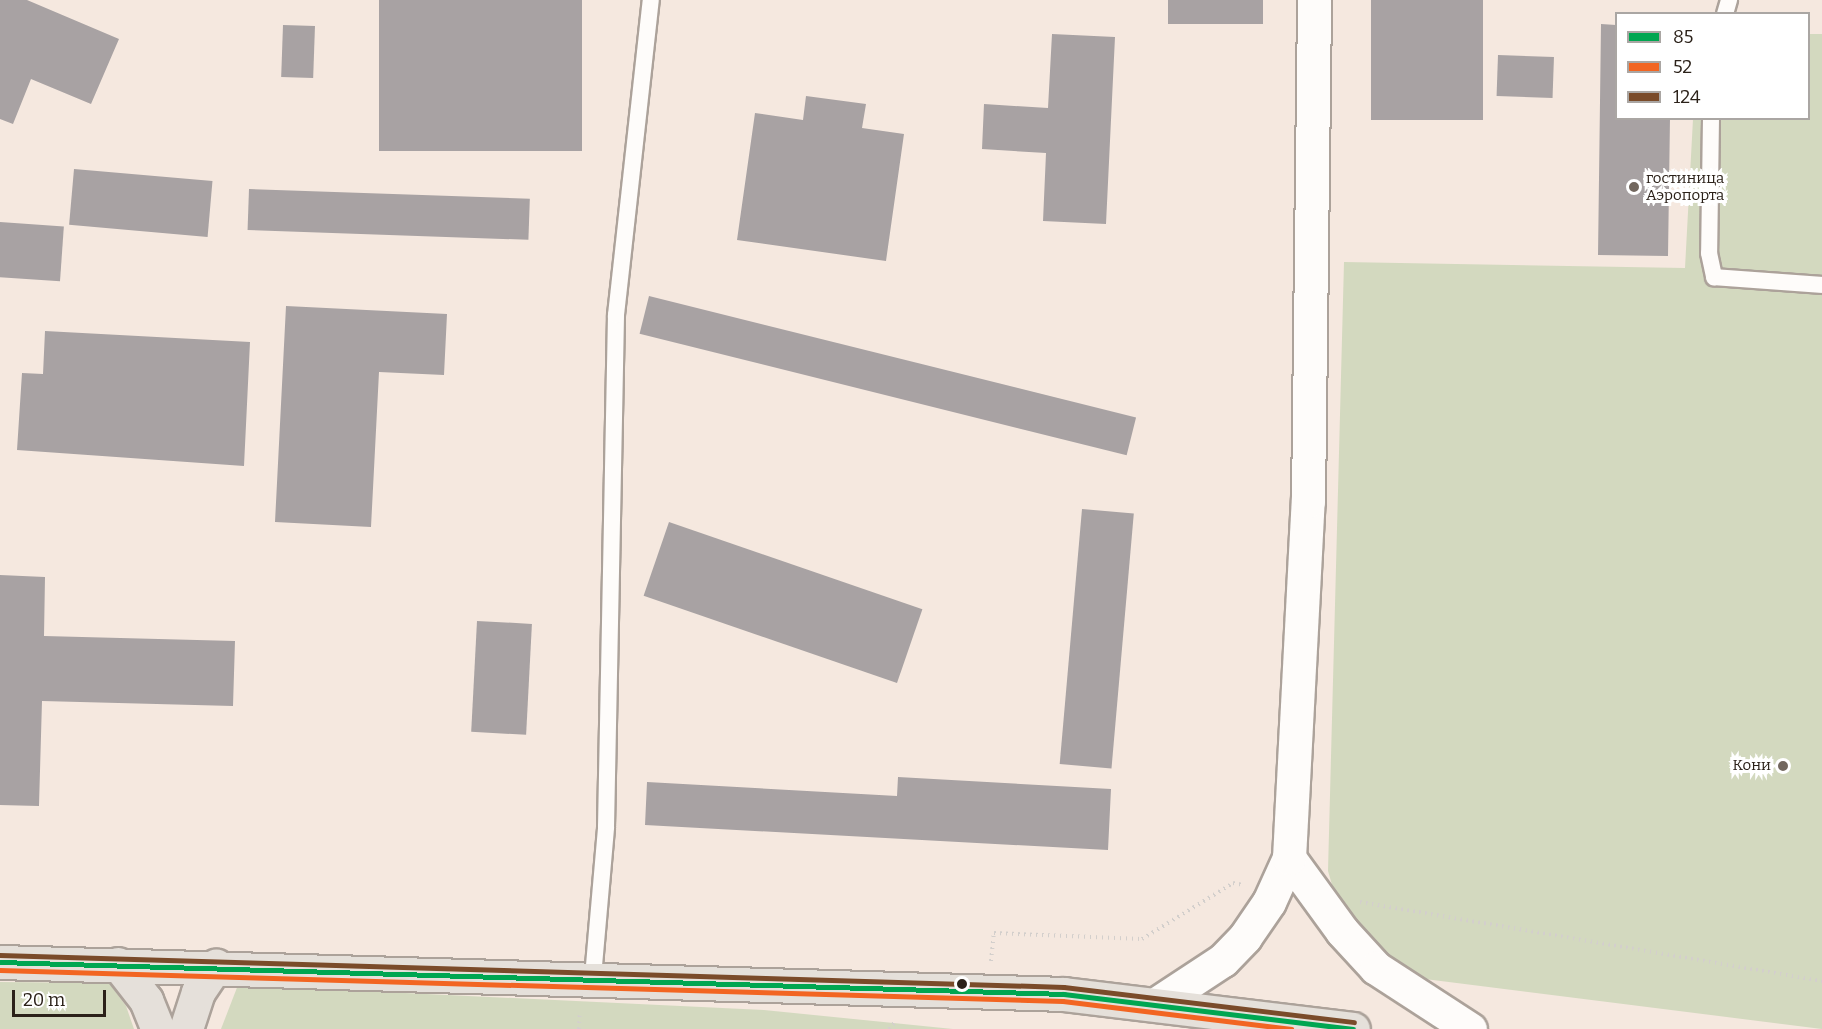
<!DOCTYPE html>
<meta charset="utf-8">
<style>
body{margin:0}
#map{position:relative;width:1822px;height:1029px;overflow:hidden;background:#f5e8df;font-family:Bitter,serif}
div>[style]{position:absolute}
.green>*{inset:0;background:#d3d9bf}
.building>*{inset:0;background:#a8a2a3;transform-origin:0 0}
.path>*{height:4px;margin-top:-2px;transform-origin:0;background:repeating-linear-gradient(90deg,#d3cfcc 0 1.5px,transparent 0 6px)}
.roads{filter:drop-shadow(2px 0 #aca29a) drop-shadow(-2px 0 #aca29a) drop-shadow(0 2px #aca29a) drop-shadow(0 -2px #aca29a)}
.lane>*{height:16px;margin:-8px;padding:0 8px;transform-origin:8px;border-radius:8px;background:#fefcfa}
.street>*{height:33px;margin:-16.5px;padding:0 16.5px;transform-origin:16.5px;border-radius:16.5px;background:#fefcfa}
.primary>*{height:33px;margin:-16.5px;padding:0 16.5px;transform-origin:16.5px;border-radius:16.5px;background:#e5e0da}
.bus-1>*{height:4.5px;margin:-2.25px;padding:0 2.25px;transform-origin:2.25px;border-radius:2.25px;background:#00a651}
.bus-2>*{height:4.5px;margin:-2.25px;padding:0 2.25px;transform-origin:2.25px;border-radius:2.25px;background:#f26522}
.bus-3>*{height:4.5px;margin:-2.25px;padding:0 2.25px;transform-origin:2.25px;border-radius:2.25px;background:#7a4b2a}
.dots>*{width:16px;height:16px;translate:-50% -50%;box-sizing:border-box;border:3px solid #fff;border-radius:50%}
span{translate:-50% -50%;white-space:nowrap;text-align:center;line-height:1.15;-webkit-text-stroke:6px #fff;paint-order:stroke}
.poi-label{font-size:15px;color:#2b2119}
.left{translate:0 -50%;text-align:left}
.right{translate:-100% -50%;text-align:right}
.legend{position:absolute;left:1615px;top:12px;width:195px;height:108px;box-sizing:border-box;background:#fff;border:2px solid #aaa6a3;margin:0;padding:8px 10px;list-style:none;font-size:18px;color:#2b2119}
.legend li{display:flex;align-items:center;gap:12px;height:30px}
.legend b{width:30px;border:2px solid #aaa6a3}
.scale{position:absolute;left:12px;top:990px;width:94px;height:27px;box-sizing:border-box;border:3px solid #2b2119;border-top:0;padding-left:8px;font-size:18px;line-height:21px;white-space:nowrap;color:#2b2119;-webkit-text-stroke:4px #fff;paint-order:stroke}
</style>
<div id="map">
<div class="green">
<div style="clip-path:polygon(1809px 34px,1822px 34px,1822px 1029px,1425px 979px,1376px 956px,1337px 902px,1328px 871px,1344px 262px,1685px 268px,1693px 119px,1808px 118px)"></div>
<div style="clip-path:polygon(0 982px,109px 983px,126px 1006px,134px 1029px,0 1029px)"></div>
<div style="clip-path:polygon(238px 985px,764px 1010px,953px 1029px,221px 1029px)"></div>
</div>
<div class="building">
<div style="clip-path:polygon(0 0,27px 0,119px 39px,91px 104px,31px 79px,13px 124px,0 119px)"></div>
<div style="left:379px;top:0;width:203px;height:151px"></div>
<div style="left:1168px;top:0;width:95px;height:24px"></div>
<div style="left:1371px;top:0;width:112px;height:120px"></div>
<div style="clip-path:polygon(1601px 24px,1616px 25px,1616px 118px,1670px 118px,1668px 256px,1598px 255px)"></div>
<div style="left:283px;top:25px;width:32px;height:52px;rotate:2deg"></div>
<div style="clip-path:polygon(1052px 34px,1115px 37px,1106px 224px,1043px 221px,1046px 153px,982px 149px,984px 104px,1048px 108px)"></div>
<div style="left:1498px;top:55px;width:56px;height:41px;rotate:2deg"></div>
<div style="clip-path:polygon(806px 96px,866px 104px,862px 128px,904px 134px,886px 261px,737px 240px,755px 113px,803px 120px)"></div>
<div style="left:74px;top:169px;width:139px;height:56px;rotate:5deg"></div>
<div style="left:249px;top:189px;width:281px;height:41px;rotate:2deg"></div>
<div style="left:0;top:222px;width:64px;height:55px;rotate:4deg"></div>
<div style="left:649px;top:296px;width:502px;height:39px;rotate:14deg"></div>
<div style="clip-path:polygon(286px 306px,447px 314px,444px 375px,379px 372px,371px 527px,275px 522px)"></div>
<div style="clip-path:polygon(45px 331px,250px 342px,244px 466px,17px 450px,22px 373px,43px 374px)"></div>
<div style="left:1082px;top:509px;width:52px;height:256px;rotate:5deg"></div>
<div style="left:669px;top:522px;width:268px;height:78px;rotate:19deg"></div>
<div style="clip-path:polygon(0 575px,45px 577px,44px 636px,235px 641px,233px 706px,42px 701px,39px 806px,0 805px)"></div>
<div style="left:477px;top:621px;width:55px;height:111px;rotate:3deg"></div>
<div style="clip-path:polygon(898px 777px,1111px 789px,1108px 850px,645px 825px,647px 782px,897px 796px)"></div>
</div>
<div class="path">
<div style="left:1360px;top:902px;width:469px;rotate:9.7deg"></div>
<div style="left:991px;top:961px;width:28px;rotate:-84deg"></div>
<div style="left:994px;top:933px;width:148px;rotate:2.3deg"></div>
<div style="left:1142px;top:939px;width:107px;rotate:-31.6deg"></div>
<div style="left:1233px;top:883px;width:10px;rotate:11deg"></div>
<div style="left:579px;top:1029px;width:17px;rotate:-87deg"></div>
<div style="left:889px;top:1029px;width:11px;rotate:-49deg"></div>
</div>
<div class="roads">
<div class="lane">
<div style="left:1725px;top:14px;width:15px;rotate:-74deg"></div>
<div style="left:1711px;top:118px;width:135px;rotate:90.8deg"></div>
<div style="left:1709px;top:253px;width:25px;rotate:78deg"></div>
<div style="left:1714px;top:277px;width:108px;rotate:4.2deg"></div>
<div style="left:593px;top:977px;width:151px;rotate:-85deg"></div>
<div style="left:606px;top:827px;width:512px;rotate:-88.88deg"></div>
<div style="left:616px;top:315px;width:317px;rotate:-83.7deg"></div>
</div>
<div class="street">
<div style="left:1289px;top:858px;width:90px;rotate:54deg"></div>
<div style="left:1342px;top:931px;width:50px;rotate:47.4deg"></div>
<div style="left:1376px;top:968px;width:112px;rotate:33deg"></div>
<div style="left:1156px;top:1004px;width:80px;rotate:-33.3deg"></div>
<div style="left:1223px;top:960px;width:32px;rotate:-46deg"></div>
<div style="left:1245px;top:937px;width:42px;rotate:-55.6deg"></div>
<div style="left:1269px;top:902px;width:48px;rotate:-65.6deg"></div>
<div style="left:1289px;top:858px;width:358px;rotate:-87deg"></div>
<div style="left:1308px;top:501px;width:501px;rotate:-89.31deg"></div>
</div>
<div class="primary">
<div style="left:0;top:962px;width:1064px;rotate:1.72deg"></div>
<div style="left:1064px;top:994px;width:291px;rotate:6.9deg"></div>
<div style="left:118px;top:964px;width:46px;rotate:52.1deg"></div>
<div style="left:146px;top:1000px;width:31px;rotate:68deg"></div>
<div style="left:186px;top:1029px;width:39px;rotate:-72deg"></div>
<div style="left:198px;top:992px;width:32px;rotate:-56deg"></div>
</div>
</div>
<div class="bus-1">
<div style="left:0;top:962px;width:1064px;rotate:1.72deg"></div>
<div style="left:1064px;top:994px;width:291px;rotate:6.9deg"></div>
</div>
<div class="bus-2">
<div style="left:0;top:970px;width:1063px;rotate:1.67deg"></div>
<div style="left:1063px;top:1001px;width:230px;rotate:7deg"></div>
</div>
<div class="bus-3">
<div style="left:0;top:955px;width:1064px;rotate:1.72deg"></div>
<div style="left:1064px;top:987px;width:292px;rotate:6.9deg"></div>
</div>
<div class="dots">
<div style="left:1634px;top:187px;background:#72675e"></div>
<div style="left:1783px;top:766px;background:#72675e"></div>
<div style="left:962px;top:984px;background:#2b2119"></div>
</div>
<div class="poi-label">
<span class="left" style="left:1646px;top:187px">гостиница<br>Аэропорта</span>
<span class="right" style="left:1771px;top:766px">Кони</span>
</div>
<ul class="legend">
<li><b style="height:8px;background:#00a651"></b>85</li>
<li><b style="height:8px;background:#f26522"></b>52</li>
<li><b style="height:8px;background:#7a4b2a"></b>124</li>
</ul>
<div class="scale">20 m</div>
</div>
